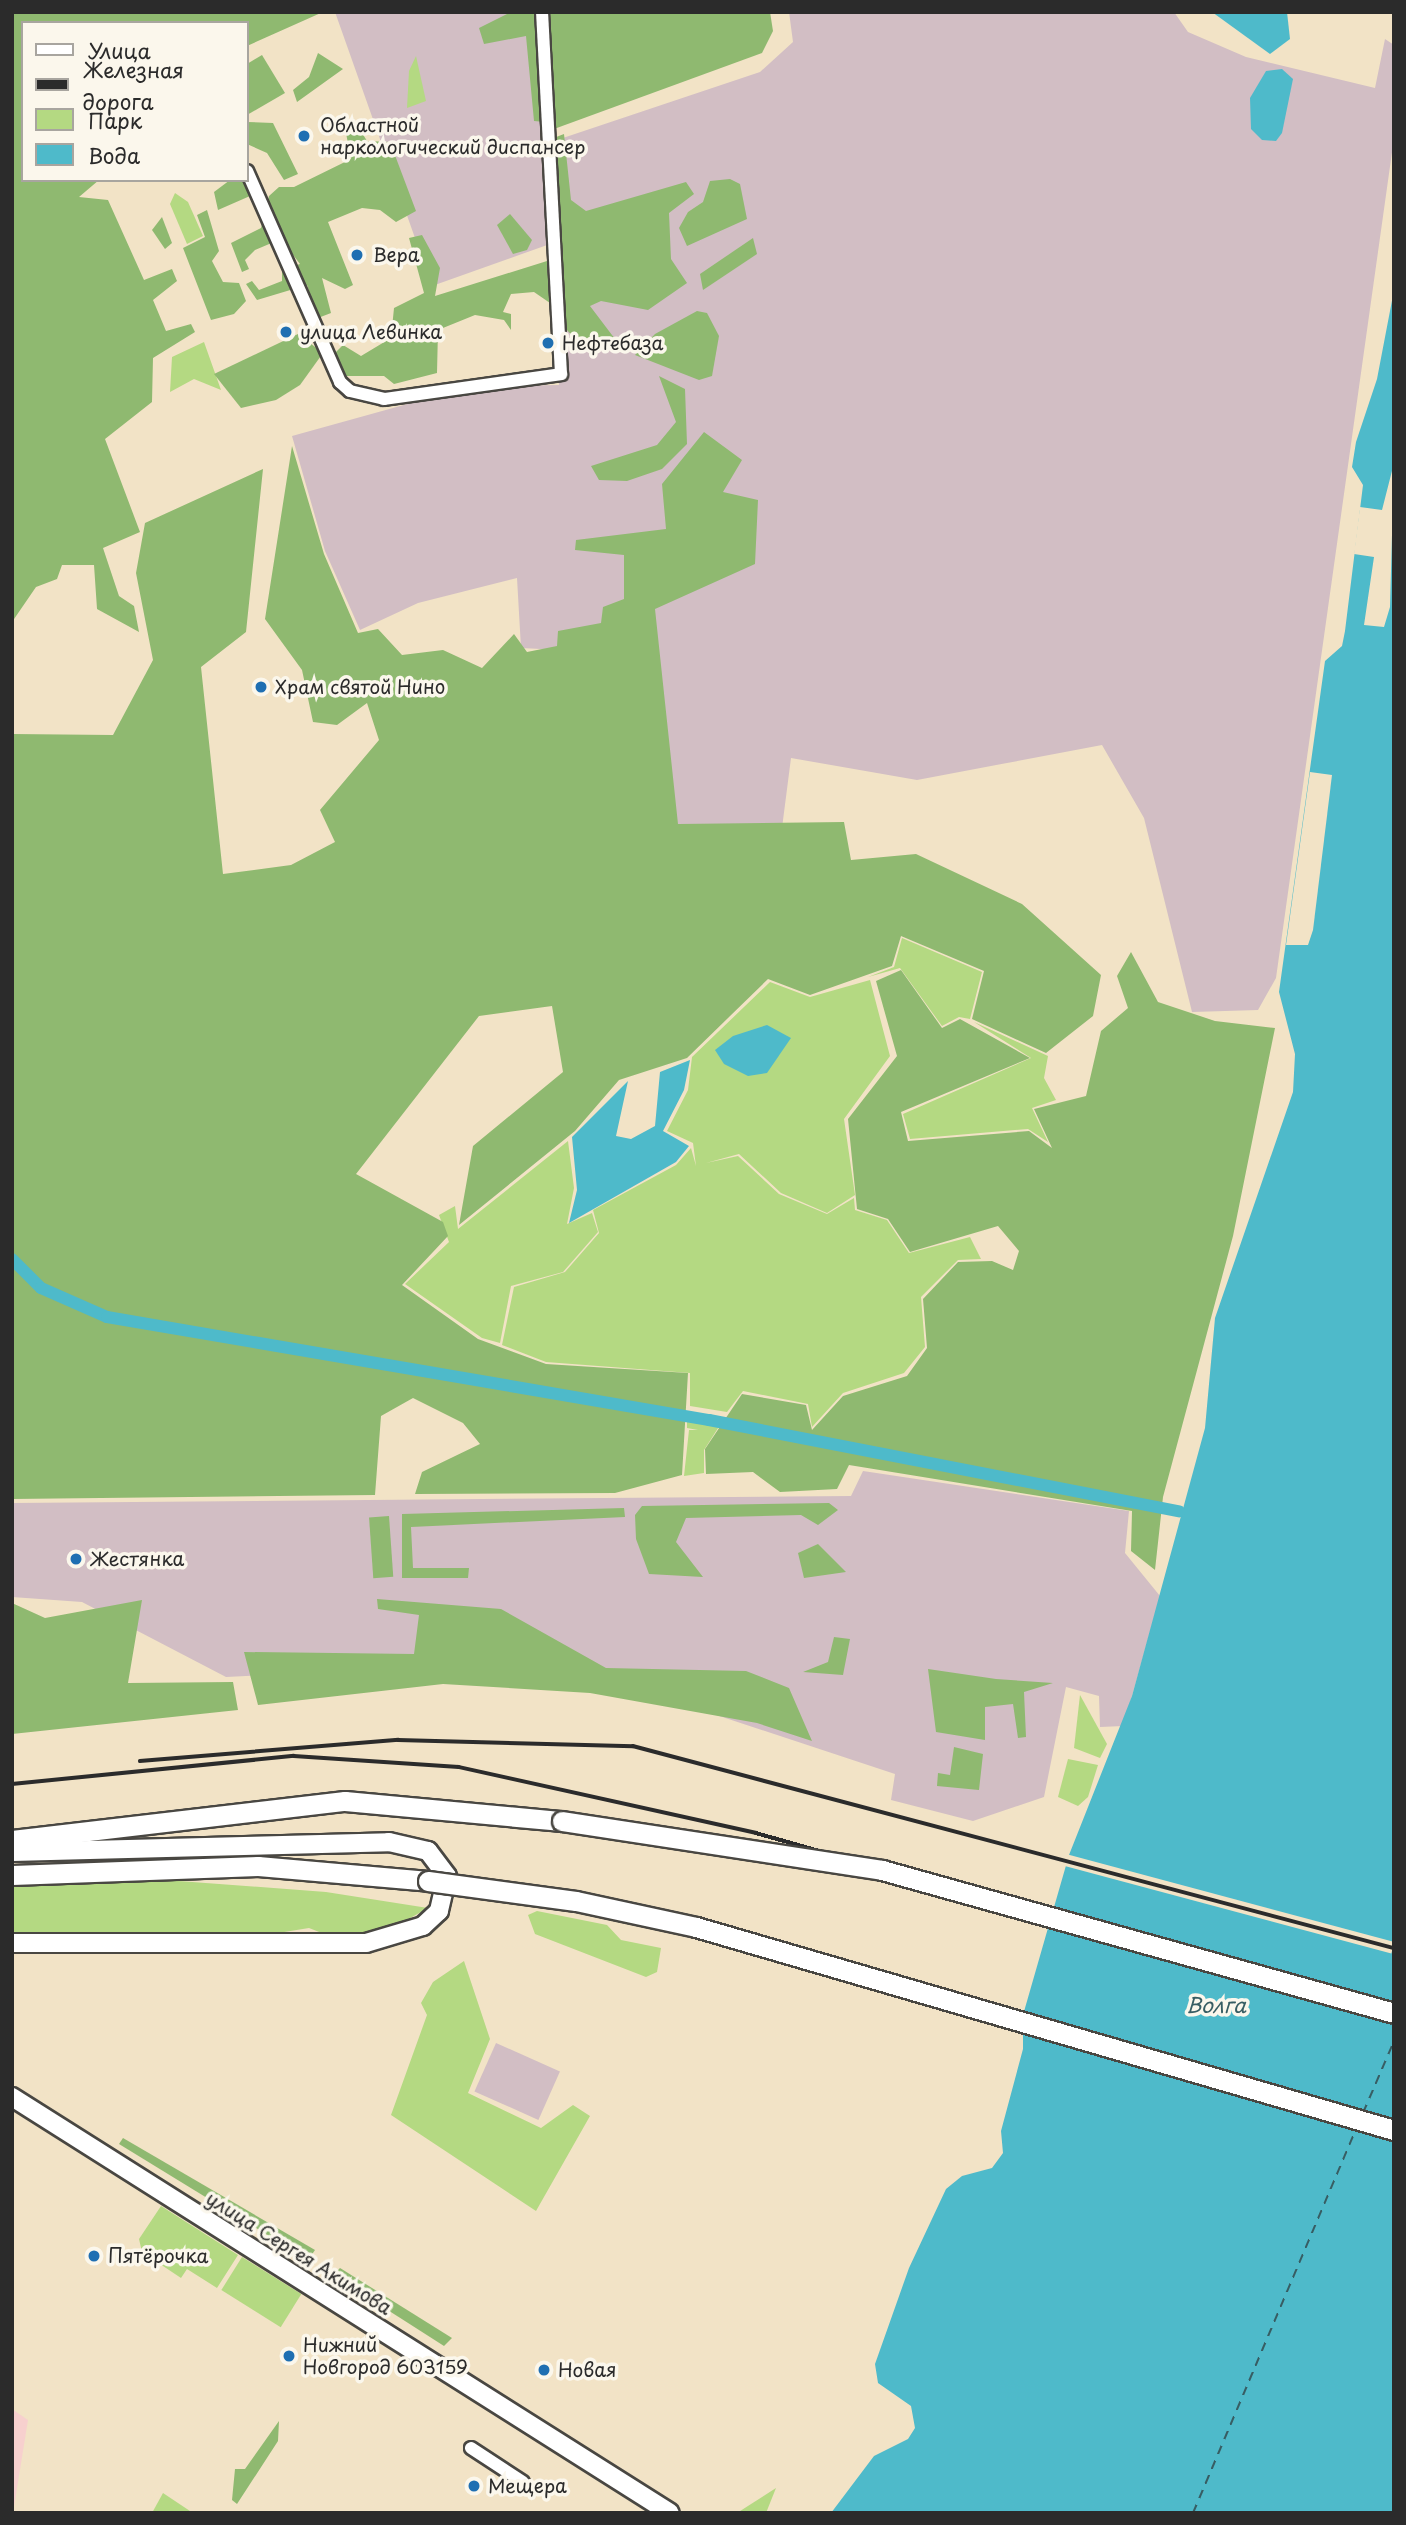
<!DOCTYPE html>
<meta charset="utf-8">
<style>
body{margin:0}
#map{position:relative;width:1406px;height:2525px;overflow:hidden;background:#f2e3c6;font-family:"Playpen Sans",sans-serif}
div>[style]{position:absolute}
.built>*{inset:0;background:#f7d0ce}
.industrial>*{inset:0;background:#d2bec4;transform-origin:0 0}
.green>*{inset:0;background:#b4d982;transform-origin:0 0}
.forest>*{inset:0;background:#8fb970;transform-origin:0 0}
.water>*{inset:0;background:#4ebaca}
.pier>*{inset:0;background:#f2e3c6;transform-origin:0 0}
.canal>*{height:12px;margin:-6px;padding:0 6px;transform-origin:6px;border-radius:6px;background:#4ebaca}
.ferry>*{height:2px;margin-top:-1px;transform-origin:0;background:repeating-linear-gradient(90deg,#375d63 0 9px,transparent 0 16px)}
.roads{filter:drop-shadow(2px 0 #494742) drop-shadow(-2px 0 #494742) drop-shadow(0 2px #494742) drop-shadow(0 -2px #494742)}
.street>*{height:12px;margin:-6px;padding:0 6px;transform-origin:6px;border-radius:6px;background:#fff}
.secondary>*{height:18px;margin:-9px;padding:0 9px;transform-origin:9px;border-radius:9px;background:#fff}
.primary>*{height:19px;margin:-9.5px;padding:0 9.5px;transform-origin:9.5px;border-radius:9.5px;background:#fff}
.rail>*{height:3.5px;margin:-1.75px;padding:0 1.75px;transform-origin:1.75px;border-radius:1.75px;background:#2b2b2b}
.bridges{filter:drop-shadow(2px 0 #494742) drop-shadow(-2px 0 #494742) drop-shadow(0 2px #494742) drop-shadow(0 -2px #494742)}
.primary-bridge>*{height:19px;margin:-9.5px;padding:0 9.5px;transform-origin:9.5px;border-radius:9.5px;background:#fff}
.dots>*{width:19px;height:19px;translate:-50% -50%;box-sizing:border-box;border:4px solid #fbf7ec;border-radius:50%}
span{translate:-50% -50%;white-space:nowrap;text-align:center;line-height:1.15;-webkit-text-stroke:7px #fbf7ec;paint-order:stroke}
.poi-label{font-size:19px;color:#2b2b2b}
.left{translate:0 -50%;text-align:left}
.street-label{font-size:19px;color:#2b2b2b}
.water-label{font-size:21px;color:#375d63;font-style:italic}
.frame{position:absolute;inset:0;border:14px solid #2b2b2b;pointer-events:none}
.legend{position:absolute;left:21px;top:21px;width:228px;height:161px;box-sizing:border-box;background:#fbf7ec;border:2px solid #a8a59f;margin:0;padding:9px 12px;list-style:none;font-size:21px;color:#2b2b2b}
.legend li{display:flex;align-items:center;gap:14px;height:35px}
.legend b{width:35px;border:2px solid #a8a59f}
</style>
<div id="map">
<div class="built">
<div style="clip-path:polygon(12px 2409px,28px 2420px,13px 2513px,12px 2513px)"></div>
</div>
<div class="industrial">
<div style="clip-path:polygon(335px 12px,539px 12px,545px 144px,760px 72px,793px 42px,789px 12px,1174px 12px,1188px 32px,1246px 57px,1375px 88px,1385px 39px,1394px 45px,1394px 138px,1276px 978px,1258px 1010px,1192px 1012px,1144px 818px,1102px 745px,917px 780px,791px 758px,782px 828px,671px 829px,561px 650px,521px 648px,517px 578px,418px 603px,360px 630px,325px 551px,292px 436px,429px 398px,495px 386px,559px 385px,550px 244px,432px 286px)"></div>
<div style="clip-path:polygon(863px 1471px,1129px 1511px,1125px 1553px,1160px 1596px,1132px 1696px,1123px 1726px,1100px 1727px,1099px 1696px,1066px 1687px,1044px 1797px,973px 1821px,891px 1800px,895px 1774px,553px 1661px,226px 1677px,82px 1602px,12px 1597px,12px 1503px,851px 1496px)"></div>
<div style="left:496px;top:2043px;width:70px;height:53px;rotate:24deg"></div>
</div>
<div class="green">
<div style="clip-path:polygon(416px 56px,426px 101px,407px 108px,409px 71px)"></div>
<div style="clip-path:polygon(175px 193px,188px 202px,203px 236px,187px 244px,170px 204px)"></div>
<div style="clip-path:polygon(204px 342px,221px 390px,194px 379px,170px 392px,172px 357px)"></div>
<div style="clip-path:polygon(902px 938px,982px 972px,970px 1019px,959px 1017px,942px 1026px,900px 968px,868px 977px,894px 967px)"></div>
<div style="clip-path:polygon(870px 980px,890px 1056px,844px 1119px,855px 1195px,827px 1213px,781px 1193px,739px 1154px,706px 1163px,738px 1156px,779px 1194px,827px 1214px,854px 1198px,855px 1210px,887px 1220px,909px 1253px,970px 1237px,981px 1259px,958px 1260px,921px 1297px,925px 1347px,904px 1373px,843px 1393px,812px 1427px,808px 1404px,743px 1391px,727px 1412px,690px 1406px,690px 1373px,546px 1362px,502px 1345px,514px 1287px,565px 1272px,599px 1233px,593px 1210px,676px 1165px,691px 1148px,696px 1166px,693px 1143px,667px 1131px,688px 1090px,692px 1057px,770px 982px,810px 997px)"></div>
<div style="clip-path:polygon(974px 1022px,1048px 1056px,1044px 1078px,1056px 1100px,1032px 1108px,1048px 1142px,1028px 1129px,910px 1139px,903px 1114px,1031px 1058px)"></div>
<div style="clip-path:polygon(568px 1141px,574px 1188px,567px 1224px,592px 1213px,598px 1232px,563px 1272px,511px 1286px,500px 1343px,482px 1338px,405px 1284px,449px 1242px,439px 1215px,455px 1206px,458px 1229px)"></div>
<div style="clip-path:polygon(687px 1421px,720px 1425px,704px 1450px,704px 1473px,684px 1476px,689px 1430px,698px 1430px,687px 1428px)"></div>
<div style="clip-path:polygon(1080px 1695px,1107px 1744px,1100px 1758px,1074px 1748px)"></div>
<div style="clip-path:polygon(1068px 1759px,1098px 1765px,1088px 1797px,1078px 1806px,1058px 1797px)"></div>
<div style="clip-path:polygon(152px 1879px,326px 1892px,428px 1908px,389px 1930px,332px 1937px,309px 1928px,272px 1934px,12px 1935px,12px 1885px)"></div>
<div style="clip-path:polygon(537px 1911px,607px 1925px,621px 1940px,661px 1948px,657px 1972px,646px 1977px,535px 1934px,528px 1915px)"></div>
<div style="clip-path:polygon(464px 1961px,490px 2039px,468px 2093px,541px 2128px,573px 2105px,590px 2116px,536px 2211px,391px 2115px,427px 2015px,421px 2003px,433px 1982px)"></div>
<div style="clip-path:polygon(161px 2206px,238px 2255px,217px 2288px,187px 2269px,181px 2278px,142px 2252px,139px 2239px)"></div>
<div style="left:242px;top:2257px;width:70px;height:39px;rotate:32deg"></div>
<div style="clip-path:polygon(776px 2488px,766px 2513px,737px 2513px)"></div>
<div style="clip-path:polygon(163px 2493px,193px 2513px,152px 2513px)"></div>
</div>
<div class="forest">
<div style="clip-path:polygon(12px 12px,323px 12px,247px 46px,247px 23px,23px 23px,23px 180px,99px 180px,79px 197px,108px 200px,144px 280px,172px 269px,177px 281px,153px 300px,166px 331px,191px 324px,195px 332px,153px 358px,152px 402px,105px 439px,140px 532px,103px 548px,119px 596px,134px 606px,139px 632px,97px 609px,94px 565px,62px 565px,57px 579px,36px 587px,12px 622px)"></div>
<div style="clip-path:polygon(511px 12px,541px 12px,545px 122px,534px 121px,526px 36px,484px 44px,479px 28px)"></div>
<div style="clip-path:polygon(550px 12px,770px 12px,773px 31px,762px 53px,554px 129px)"></div>
<div style="clip-path:polygon(318px 53px,343px 69px,297px 102px,293px 90px,309px 77px)"></div>
<div style="clip-path:polygon(262px 55px,285px 93px,247px 115px,247px 64px)"></div>
<div style="clip-path:polygon(247px 122px,273px 123px,298px 174px,284px 180px,267px 153px,247px 144px)"></div>
<div style="clip-path:polygon(359px 128px,367px 141px,390px 142px,416px 211px,396px 222px,380px 210px,362px 208px,328px 222px,353px 285px,345px 289px,322px 278px,331px 313px,318px 318px,307px 285px,257px 300px,246px 284px,252px 281px,259px 290px,282px 281px,282px 270px,300px 264px,281px 239px,255px 250px,245px 260px,249px 269px,242px 272px,231px 243px,261px 228px,269px 196px,279px 187px,294px 187px,351px 159px,346px 133px)"></div>
<div style="clip-path:polygon(564px 134px,571px 200px,586px 211px,686px 182px,694px 194px,669px 213px,671px 259px,687px 283px,648px 310px,601px 301px,590px 306px,615px 339px,576px 340px,566px 329px,551px 139px)"></div>
<div style="clip-path:polygon(247px 159px,250px 196px,218px 210px,214px 192px,230px 180px,247px 180px)"></div>
<div style="clip-path:polygon(730px 179px,740px 184px,747px 219px,687px 246px,679px 228px,688px 212px,703px 202px,710px 181px)"></div>
<div style="clip-path:polygon(207px 210px,219px 251px,212px 261px,223px 282px,239px 283px,246px 301px,234px 314px,211px 320px,183px 248px,205px 237px,197px 215px)"></div>
<div style="clip-path:polygon(510px 214px,532px 240px,527px 250px,513px 254px,497px 225px)"></div>
<div style="clip-path:polygon(162px 217px,172px 243px,165px 249px,152px 230px)"></div>
<div style="clip-path:polygon(422px 235px,440px 268px,435px 296px,547px 261px,550px 303px,534px 292px,511px 294px,503px 312px,511px 314px,511px 330px,504px 320px,475px 315px,438px 330px,437px 373px,394px 384px,384px 376px,345px 376px,335px 353px,343px 345px,361px 356px,391px 338px,394px 308px,424px 293px,409px 238px)"></div>
<div style="clip-path:polygon(753px 238px,757px 254px,703px 290px,700px 274px)"></div>
<div style="clip-path:polygon(697px 311px,707px 313px,719px 336px,712px 376px,699px 380px,635px 355px,655px 334px)"></div>
<div style="clip-path:polygon(298px 334px,323px 353px,300px 385px,276px 400px,241px 408px,214px 374px)"></div>
<div style="clip-path:polygon(659px 376px,685px 389px,687px 444px,662px 469px,627px 481px,599px 480px,591px 466px,657px 445px,676px 422px)"></div>
<div style="clip-path:polygon(704px 432px,742px 460px,723px 492px,758px 500px,755px 564px,655px 609px,678px 824px,844px 822px,851px 860px,916px 854px,1022px 904px,1101px 975px,1093px 1016px,1046px 1053px,972px 1019px,984px 971px,901px 936px,892px 966px,810px 995px,768px 979px,687px 1058px,619px 1080px,575px 1131px,459px 1225px,473px 1146px,563px 1072px,552px 1006px,479px 1016px,356px 1174px,443px 1222px,448px 1236px,402px 1285px,478px 1339px,546px 1364px,688px 1373px,682px 1475px,615px 1493px,415px 1494px,422px 1472px,480px 1444px,463px 1423px,413px 1398px,381px 1416px,375px 1495px,12px 1499px,12px 734px,113px 735px,153px 660px,136px 573px,145px 523px,263px 469px,246px 632px,201px 667px,223px 874px,291px 865px,335px 842px,320px 810px,379px 740px,367px 703px,337px 725px,313px 722px,302px 670px,265px 619px,292px 446px,324px 554px,358px 633px,378px 629px,402px 655px,443px 650px,482px 668px,514px 634px,527px 652px,557px 646px,558px 631px,601px 623px,603px 607px,624px 599px,624px 555px,575px 550px,576px 540px,666px 529px,662px 484px)"></div>
<div style="clip-path:polygon(1131px 952px,1158px 1002px,1215px 1021px,1275px 1028px,1233px 1236px,1163px 1497px,1155px 1570px,1131px 1551px,1132px 1511px,849px 1465px,837px 1489px,780px 1492px,753px 1472px,706px 1474px,705px 1449px,742px 1394px,806px 1405px,812px 1430px,843px 1396px,907px 1376px,927px 1348px,923px 1299px,958px 1262px,992px 1261px,1013px 1270px,1019px 1251px,998px 1226px,910px 1252px,888px 1219px,857px 1209px,848px 1119px,897px 1056px,876px 981px,901px 970px,942px 1028px,960px 1019px,1030px 1058px,901px 1112px,908px 1141px,1029px 1131px,1052px 1148px,1034px 1109px,1086px 1096px,1101px 1031px,1128px 1008px,1117px 976px)"></div>
<div style="clip-path:polygon(829px 1503px,838px 1510px,818px 1525px,801px 1515px,686px 1518px,676px 1542px,703px 1577px,649px 1574px,636px 1539px,635px 1515px,642px 1506px)"></div>
<div style="clip-path:polygon(624px 1508px,625px 1517px,411px 1527px,413px 1568px,469px 1568px,468px 1578px,402px 1578px,402px 1514px)"></div>
<div style="left:389px;top:1516px;width:61px;height:20px;rotate:86deg"></div>
<div style="clip-path:polygon(818px 1544px,846px 1572px,804px 1578px,798px 1553px)"></div>
<div style="clip-path:polygon(377px 1599px,501px 1609px,606px 1668px,746px 1671px,789px 1688px,812px 1741px,757px 1723px,590px 1693px,443px 1684px,258px 1705px,244px 1652px,414px 1654px,419px 1615px,378px 1609px)"></div>
<div style="clip-path:polygon(142px 1600px,128px 1683px,233px 1682px,238px 1710px,12px 1734px,12px 1603px,45px 1618px)"></div>
<div style="clip-path:polygon(834px 1637px,850px 1639px,843px 1675px,803px 1672px,828px 1662px)"></div>
<div style="clip-path:polygon(928px 1669px,996px 1679px,1053px 1683px,1024px 1692px,1026px 1737px,1018px 1738px,1013px 1704px,985px 1707px,985px 1740px,936px 1732px)"></div>
<div style="clip-path:polygon(954px 1747px,983px 1754px,979px 1790px,937px 1786px,938px 1773px,950px 1775px)"></div>
<div style="clip-path:polygon(123px 2138px,315px 2250px,308px 2260px,119px 2144px)"></div>
<div style="clip-path:polygon(340px 2268px,452px 2338px,444px 2346px,333px 2275px)"></div>
<div style="clip-path:polygon(279px 2421px,278px 2441px,237px 2504px,232px 2500px,235px 2469px,245px 2469px)"></div>
</div>
<div class="water">
<div style="clip-path:polygon(1212px 12px,1287px 12px,1290px 39px,1270px 54px)"></div>
<div style="clip-path:polygon(1282px 69px,1293px 79px,1282px 133px,1276px 141px,1262px 140px,1251px 129px,1250px 98px,1266px 71px)"></div>
<div style="clip-path:polygon(1394px 290px,1394px 2513px,831px 2513px,874px 2456px,908px 2439px,915px 2428px,911px 2406px,878px 2383px,875px 2364px,909px 2268px,946px 2189px,962px 2176px,992px 2168px,1003px 2153px,1001px 2131px,1023px 2049px,1023px 2015px,1069px 1855px,1132px 1696px,1205px 1428px,1215px 1318px,1293px 1092px,1295px 1054px,1279px 992px,1325px 661px,1342px 646px,1345px 631px,1363px 485px,1352px 467px,1356px 442px,1377px 379px)"></div>
<div style="clip-path:polygon(767px 1025px,791px 1038px,767px 1073px,748px 1076px,724px 1064px,715px 1050px,733px 1036px)"></div>
<div style="clip-path:polygon(690px 1060px,684px 1090px,663px 1131px,689px 1146px,676px 1162px,569px 1223px,577px 1190px,572px 1137px,628px 1081px,616px 1136px,631px 1139px,655px 1126px,660px 1072px)"></div>
</div>
<div class="pier">
<div style="clip-path:polygon(1394px 463px,1390px 607px,1384px 627px,1364px 625px,1374px 557px,1354px 554px,1360px 507px,1382px 510px)"></div>
<div style="clip-path:polygon(1310px 772px,1332px 775px,1313px 930px,1308px 945px,1286px 945px)"></div>
<div style="left:1066px;top:1854px;width:340px;height:12px;rotate:15deg"></div>
</div>
<div class="canal">
<div style="left:12px;top:1259px;width:41px;rotate:45deg"></div>
<div style="left:41px;top:1288px;width:72px;rotate:23.7deg"></div>
<div style="left:107px;top:1317px;width:611px;rotate:9.71deg"></div>
<div style="left:709px;top:1420px;width:479px;rotate:11deg"></div>
</div>
<div class="ferry">
<div style="left:1363px;top:2113px;width:78px;rotate:-66.7deg"></div>
<div style="left:1193px;top:2513px;width:419px;rotate:-67deg"></div>
</div>
<div class="roads">
<div class="street">
<div style="left:247px;top:171px;width:231px;rotate:66.2deg"></div>
<div style="left:340px;top:382px;width:13px;rotate:42deg"></div>
<div style="left:350px;top:391px;width:35px;rotate:13deg"></div>
<div style="left:384px;top:399px;width:179px;rotate:-8deg"></div>
<div style="left:561px;top:374px;width:362px;rotate:-93deg"></div>
<div style="left:471px;top:2448px;width:62px;rotate:33.2deg"></div>
</div>
<div class="secondary">
<div style="left:12px;top:1852px;width:377px;rotate:-1.5deg"></div>
<div style="left:389px;top:1842px;width:40px;rotate:13deg"></div>
<div style="left:428px;top:1851px;width:31px;rotate:53deg"></div>
<div style="left:447px;top:1876px;width:36px;rotate:103deg"></div>
<div style="left:439px;top:1911px;width:22px;rotate:137deg"></div>
<div style="left:423px;top:1926px;width:59px;rotate:163.4deg"></div>
<div style="left:366px;top:1943px;width:354px;rotate:180deg"></div>
<div style="left:12px;top:2097px;width:778px;rotate:32.3deg"></div>
</div>
<div class="primary">
<div style="left:12px;top:1840px;width:335px;rotate:-6.7deg"></div>
<div style="left:345px;top:1801px;width:218px;rotate:5.3deg"></div>
<div style="left:12px;top:1875px;width:246px;rotate:-2.1deg"></div>
<div style="left:258px;top:1866px;width:171px;rotate:5deg"></div>
</div>
</div>
<div class="rail">
<div style="left:140px;top:1761px;width:259px;rotate:-4.7deg"></div>
<div style="left:398px;top:1740px;width:235px;rotate:1.5deg"></div>
<div style="left:633px;top:1746px;width:787px;rotate:14.87deg"></div>
<div style="left:12px;top:1784px;width:283px;rotate:-5.7deg"></div>
<div style="left:294px;top:1756px;width:165px;rotate:3.8deg"></div>
<div style="left:459px;top:1767px;width:304px;rotate:12.5deg"></div>
<div style="left:756px;top:1833px;width:663px;rotate:15.76deg"></div>
</div>
<div class="bridges">
<div class="primary-bridge">
<div style="left:562px;top:1821px;width:324px;rotate:8.7deg"></div>
<div style="left:882px;top:1870px;width:532px;rotate:15.6deg"></div>
<div style="left:428px;top:1881px;width:149px;rotate:7.7deg"></div>
<div style="left:576px;top:1901px;width:123px;rotate:12.2deg"></div>
<div style="left:696px;top:1927px;width:727px;rotate:16.22deg"></div>
</div>
</div>
<div class="dots">
<div style="left:304px;top:136px;background:#1f6fb2"></div>
<div style="left:357px;top:255px;background:#1f6fb2"></div>
<div style="left:286px;top:332px;background:#1f6fb2"></div>
<div style="left:548px;top:343px;background:#1f6fb2"></div>
<div style="left:261px;top:687px;background:#1f6fb2"></div>
<div style="left:76px;top:1559px;background:#1f6fb2"></div>
<div style="left:94px;top:2256px;background:#1f6fb2"></div>
<div style="left:289px;top:2356px;background:#1f6fb2"></div>
<div style="left:544px;top:2370px;background:#1f6fb2"></div>
<div style="left:474px;top:2486px;background:#1f6fb2"></div>
</div>
<div class="poi-label">
<span class="left" style="left:320px;top:136px">Областной<br>наркологический диспансер</span>
<span class="left" style="left:373px;top:255px">Вера</span>
<span class="left" style="left:300px;top:332px">улица Левинка</span>
<span class="left" style="left:562px;top:343px">Нефтебаза</span>
<span class="left" style="left:275px;top:687px">Храм святой Нино</span>
<span class="left" style="left:90px;top:1559px">Жестянка</span>
<span class="left" style="left:108px;top:2256px">Пятёрочка</span>
<span class="left" style="left:303px;top:2356px">Нижний<br>Новгород 603159</span>
<span class="left" style="left:558px;top:2370px">Новая</span>
<span class="left" style="left:488px;top:2486px">Мещера</span>
</div>
<div class="street-label">
<span style="left:299px;top:2253px;rotate:32deg">улица Сергея Акимова</span>
</div>
<div class="water-label">
<span style="left:1216px;top:2004px">Волга</span>
</div>
<div class="frame"></div>
<ul class="legend">
<li><b style="height:9px;background:#fff"></b>Улица</li>
<li><b style="height:9px;background:#2b2b2b"></b>Железная дорога</li>
<li><b style="height:19px;background:#b4d982"></b>Парк</li>
<li><b style="height:19px;background:#4ebaca"></b>Вода</li>
</ul>
</div>
